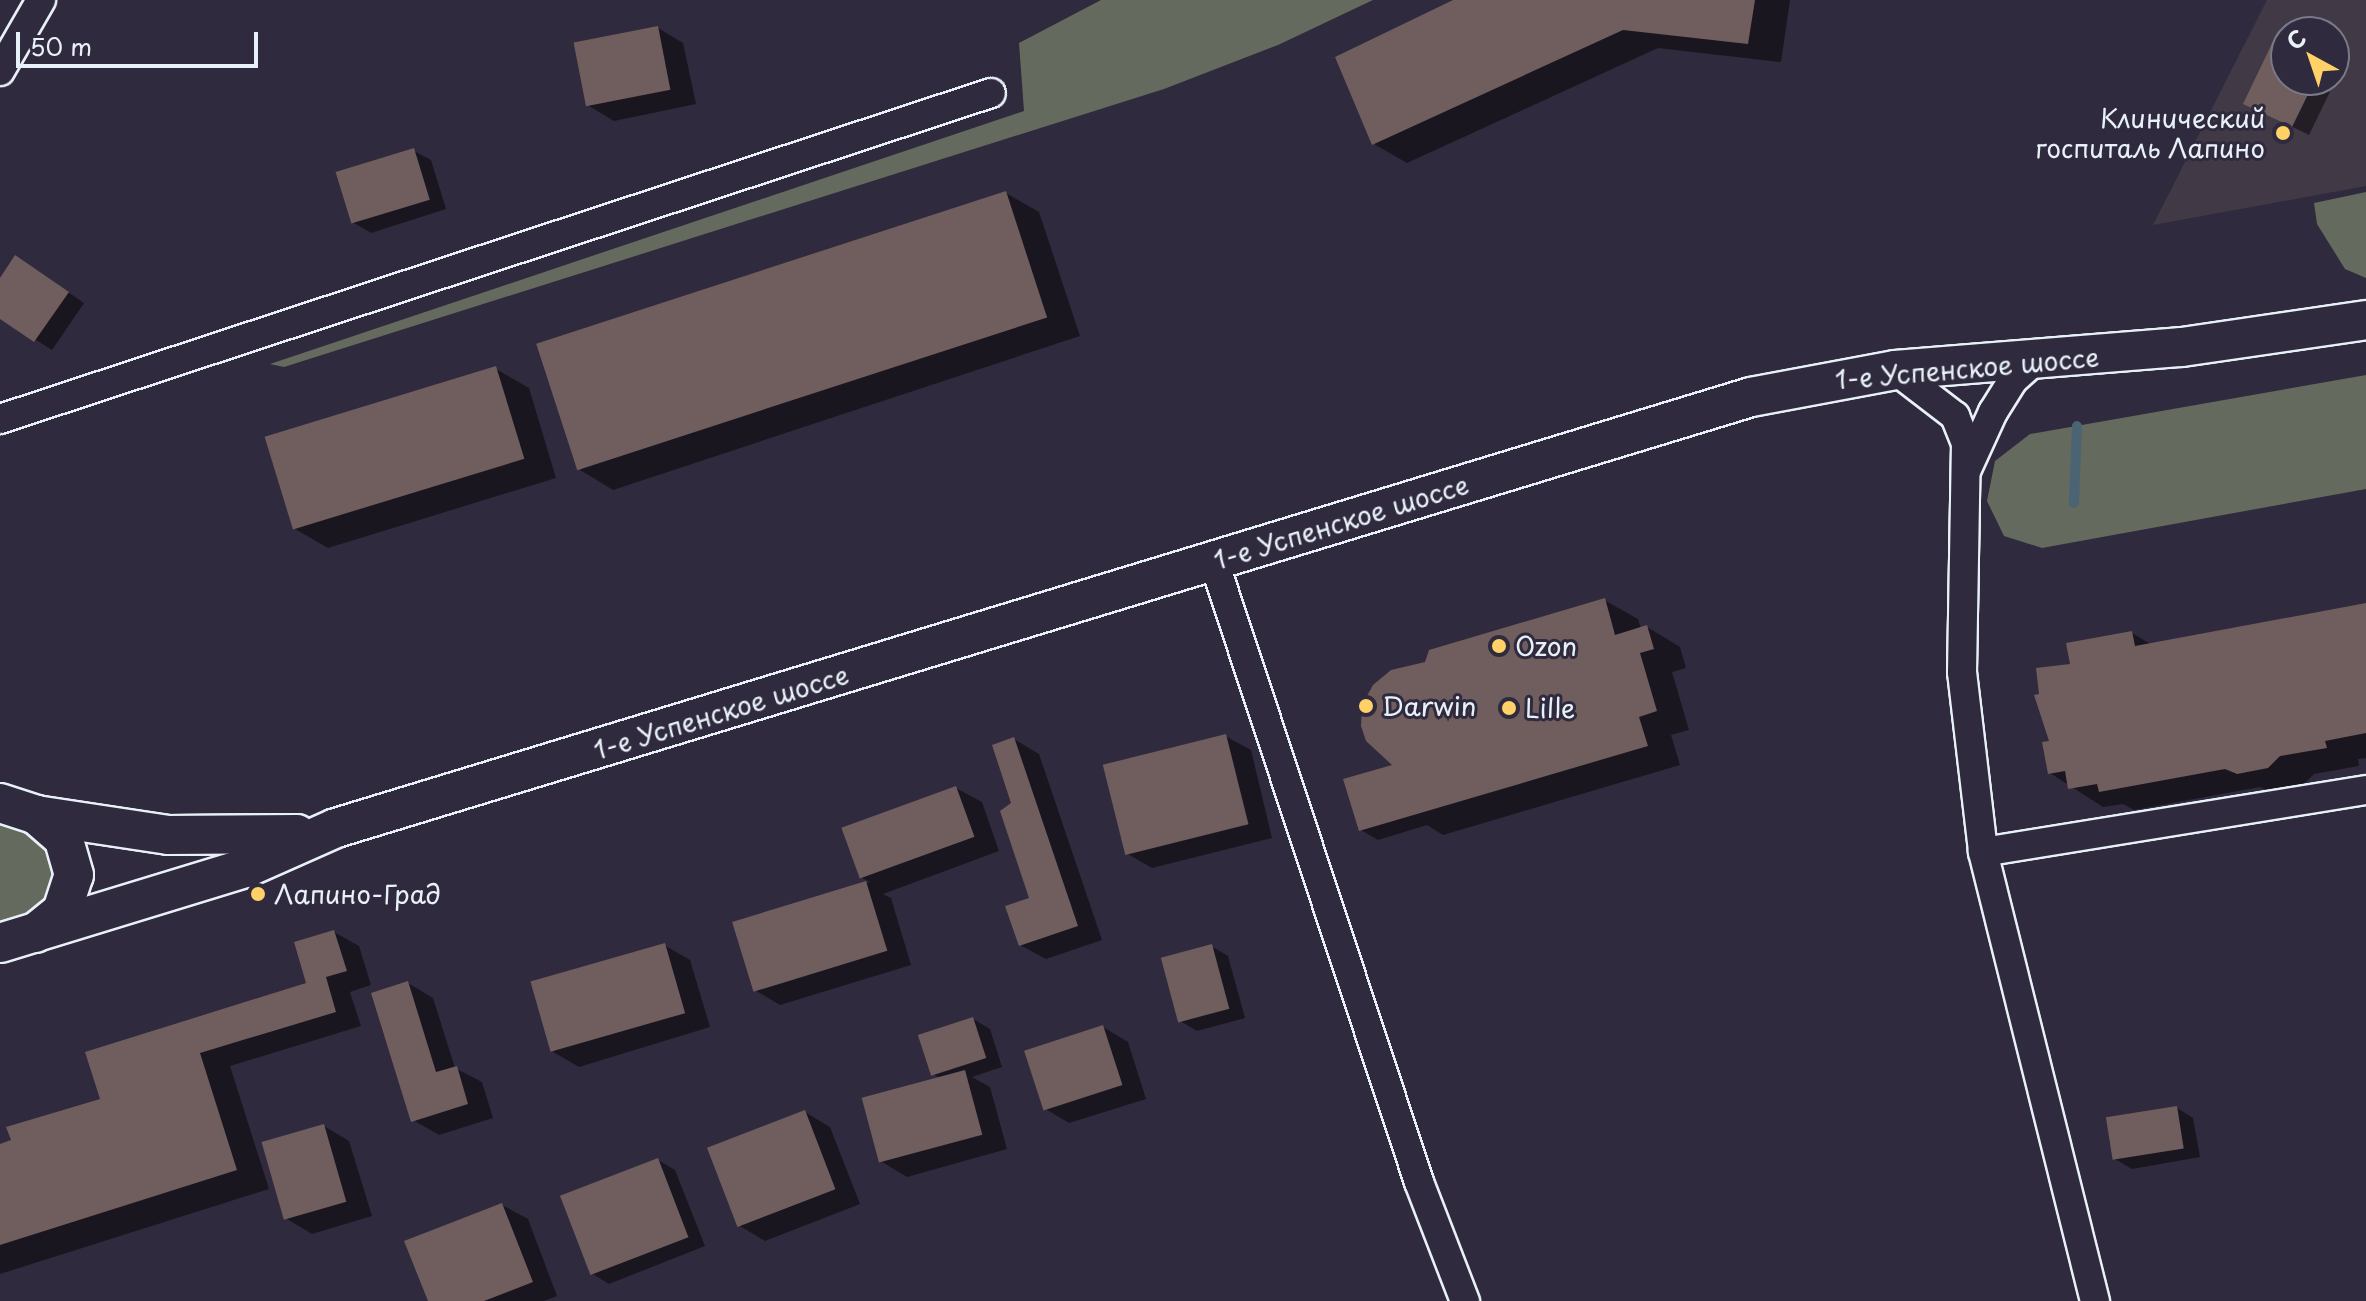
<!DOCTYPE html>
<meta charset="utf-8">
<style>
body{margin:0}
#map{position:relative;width:2366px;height:1301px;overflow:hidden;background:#2f2a3d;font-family:"Playpen Sans",sans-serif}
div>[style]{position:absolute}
.built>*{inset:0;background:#423947}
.green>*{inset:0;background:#646a5d}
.shadow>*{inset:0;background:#0007}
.stream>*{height:10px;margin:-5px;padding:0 5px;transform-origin:5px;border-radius:5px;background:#4b6474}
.building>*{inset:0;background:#705d5d;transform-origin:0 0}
.roads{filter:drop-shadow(2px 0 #e8f1f8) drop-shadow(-2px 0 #e8f1f8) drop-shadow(0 2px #e8f1f8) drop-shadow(0 -2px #e8f1f8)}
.minor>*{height:28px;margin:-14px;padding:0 14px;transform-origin:14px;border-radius:14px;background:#2f2a3d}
.secondary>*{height:38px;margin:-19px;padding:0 19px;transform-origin:19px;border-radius:19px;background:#2f2a3d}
.dots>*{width:22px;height:22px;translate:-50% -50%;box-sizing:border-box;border:4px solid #2f2a3d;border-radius:50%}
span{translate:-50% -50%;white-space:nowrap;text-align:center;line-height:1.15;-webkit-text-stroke:6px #2f2a3d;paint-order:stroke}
.poi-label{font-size:26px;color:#e8f1f8}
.right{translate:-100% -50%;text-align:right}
.left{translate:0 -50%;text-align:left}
.street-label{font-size:26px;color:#e8f1f8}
.north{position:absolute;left:2270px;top:16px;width:80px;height:80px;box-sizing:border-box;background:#2f2a3d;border:2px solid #797a88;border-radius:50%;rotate:320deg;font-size:22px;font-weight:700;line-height:32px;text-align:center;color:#e8f1f8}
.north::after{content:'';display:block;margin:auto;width:28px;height:36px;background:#ffd166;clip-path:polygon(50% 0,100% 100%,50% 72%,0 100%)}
.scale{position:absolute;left:16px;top:32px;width:242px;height:36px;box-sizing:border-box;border:4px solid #e8f1f8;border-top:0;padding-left:10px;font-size:24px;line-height:28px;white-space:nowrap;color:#e8f1f8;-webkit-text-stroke:6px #2f2a3d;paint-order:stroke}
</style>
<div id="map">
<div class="built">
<div style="clip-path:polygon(evenodd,2267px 0,2366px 0,2366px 186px,2153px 225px,2267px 0,2286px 32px,2334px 32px,2334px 80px,2286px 80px,2286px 32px)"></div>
</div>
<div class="green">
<div style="clip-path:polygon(1101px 0,1373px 0,1278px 45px,1164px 89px,284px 367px,270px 364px,1024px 111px,1019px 43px)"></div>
<div style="clip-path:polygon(2366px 192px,2366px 278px,2345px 269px,2317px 224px,2314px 203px)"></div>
<div style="clip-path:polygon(2366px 375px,2366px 489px,2042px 548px,2004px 536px,1987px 501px,1995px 461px,2030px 434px)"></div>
<div style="clip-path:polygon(11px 822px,31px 827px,60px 865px,45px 911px,0 924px,0 823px)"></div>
</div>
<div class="shadow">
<div style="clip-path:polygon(1457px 0,1790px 0,1781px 62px,1658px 48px,1407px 163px,1374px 144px)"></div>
<div style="clip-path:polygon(658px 28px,683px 43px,696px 104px,614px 121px,589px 106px)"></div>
<div style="clip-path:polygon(2286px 39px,2286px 80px,2334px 80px,2334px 63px,2342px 67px,2309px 135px,2262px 112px)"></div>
<div style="clip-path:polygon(414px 151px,431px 160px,446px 209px,371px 233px,354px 223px)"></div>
<div style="clip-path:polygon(1006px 193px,1039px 212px,1080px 336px,613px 490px,580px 470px)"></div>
<div style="clip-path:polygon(32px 268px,84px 303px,52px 350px,0 317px,0 281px)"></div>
<div style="clip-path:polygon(496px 369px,529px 388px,556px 478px,328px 548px,295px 529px)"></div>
<div style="clip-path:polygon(1604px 600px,1638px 619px,1641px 629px,1647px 627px,1680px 647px,1686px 668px,1672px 672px,1689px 730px,1671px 735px,1680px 765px,1443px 835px,1427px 825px,1378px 840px,1361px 830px,1396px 766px,1427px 664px)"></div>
<div style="clip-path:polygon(2366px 605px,2366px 758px,2358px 759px,2359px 766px,2314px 774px,2302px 786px,2272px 792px,2260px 787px,2134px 810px,2123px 804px,2103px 807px,2050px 773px,2051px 742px,2073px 666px,2132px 633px,2152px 645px)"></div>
<div style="clip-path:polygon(1225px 736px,1251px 750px,1272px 838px,1152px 868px,1126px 853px)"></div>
<div style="clip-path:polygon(1014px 739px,1039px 754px,1102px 940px,1046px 959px,1020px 945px,1032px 899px)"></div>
<div style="clip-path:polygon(956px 788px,982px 802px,999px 851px,883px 894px,891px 898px,911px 965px,780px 1005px,755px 990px,735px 923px,870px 882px,862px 878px)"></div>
<div style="clip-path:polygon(334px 932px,359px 946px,371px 985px,350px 992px,361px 1026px,230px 1066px,269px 1189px,0 1274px,0 1146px,102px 1100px,308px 984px)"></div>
<div style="clip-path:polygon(664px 945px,690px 960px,710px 1027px,579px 1067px,553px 1052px)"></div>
<div style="clip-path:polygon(1211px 946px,1228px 956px,1245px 1018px,1197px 1031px,1180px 1021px)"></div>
<div style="clip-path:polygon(408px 983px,433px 998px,455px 1068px,482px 1082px,493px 1118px,439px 1135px,413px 1120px)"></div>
<div style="clip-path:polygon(973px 1019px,990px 1029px,1002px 1067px,972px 1077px,990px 1087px,1007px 1149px,907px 1177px,882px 1162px,941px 1079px,933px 1074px)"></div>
<div style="clip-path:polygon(1103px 1027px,1128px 1042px,1146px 1099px,1069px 1123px,1044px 1108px)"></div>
<div style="clip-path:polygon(2177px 1108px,2193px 1118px,2200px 1157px,2132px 1169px,2115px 1159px)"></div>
<div style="clip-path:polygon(805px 1112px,830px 1127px,860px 1204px,765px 1241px,740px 1226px)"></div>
<div style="clip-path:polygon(324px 1126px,349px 1141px,372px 1216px,312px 1234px,287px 1219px)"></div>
<div style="clip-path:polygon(658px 1160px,675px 1170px,705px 1246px,609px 1284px,593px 1274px)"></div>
<div style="clip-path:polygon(502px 1205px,528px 1219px,557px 1296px,544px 1301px,430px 1301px)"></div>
</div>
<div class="stream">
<div style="left:2074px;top:503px;width:77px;rotate:-87.8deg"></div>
</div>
<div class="building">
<div style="clip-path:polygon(1453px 0,1755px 0,1748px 44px,1623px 30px,1372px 145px,1335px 57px)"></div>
<div style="left:658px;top:26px;width:65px;height:86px;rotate:79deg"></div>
<div style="clip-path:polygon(2277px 33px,2286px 37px,2286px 80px,2315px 80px,2292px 127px,2243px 104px)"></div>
<div style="left:414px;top:148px;width:54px;height:82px;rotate:73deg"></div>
<div style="left:1006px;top:191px;width:133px;height:494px;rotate:72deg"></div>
<div style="clip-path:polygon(15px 255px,69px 292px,34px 342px,0 319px,0 278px)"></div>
<div style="left:496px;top:366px;width:97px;height:242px;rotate:73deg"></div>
<div style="clip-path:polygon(1605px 598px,1615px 635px,1647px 625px,1654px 649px,1640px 653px,1657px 711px,1639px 717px,1648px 746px,1359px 831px,1343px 779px,1392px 765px,1366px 741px,1361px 726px,1362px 705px,1373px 685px,1391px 670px,1425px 662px,1429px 650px)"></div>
<div style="clip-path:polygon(2366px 603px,2366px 733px,2325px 741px,2327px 748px,2280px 756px,2268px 768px,2237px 774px,2225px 769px,2099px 792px,2097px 784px,2068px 789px,2065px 771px,2048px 774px,2042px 742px,2049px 741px,2034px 695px,2039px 694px,2036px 668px,2070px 664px,2066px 643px,2132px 631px,2135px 646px)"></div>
<div style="left:1226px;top:734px;width:93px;height:127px;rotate:76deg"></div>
<div style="clip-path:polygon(1014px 737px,1078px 926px,1019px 946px,1005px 906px,1029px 898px,1000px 811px,1011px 803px,992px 745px)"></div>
<div style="left:956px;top:786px;width:54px;height:122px;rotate:70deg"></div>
<div style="left:866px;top:881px;width:73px;height:140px;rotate:73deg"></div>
<div style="clip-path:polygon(334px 930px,347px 971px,326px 977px,336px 1012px,200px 1053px,237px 1170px,0 1245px,0 1144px,11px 1140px,6px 1127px,100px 1099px,85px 1052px,306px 983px,294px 942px)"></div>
<div style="left:665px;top:943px;width:73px;height:140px;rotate:74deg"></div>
<div style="left:1212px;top:944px;width:67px;height:53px;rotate:75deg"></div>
<div style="clip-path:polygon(408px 981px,436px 1072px,457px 1066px,468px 1104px,411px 1122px,371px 993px)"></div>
<div style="left:973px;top:1017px;width:43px;height:58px;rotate:72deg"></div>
<div style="left:1103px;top:1025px;width:63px;height:83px;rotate:72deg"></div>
<div style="left:965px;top:1070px;width:67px;height:107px;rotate:75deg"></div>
<div style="left:2177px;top:1106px;width:43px;height:72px;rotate:81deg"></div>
<div style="left:805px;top:1110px;width:85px;height:105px;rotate:69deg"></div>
<div style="left:324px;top:1124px;width:81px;height:65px;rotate:74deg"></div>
<div style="left:658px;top:1158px;width:85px;height:105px;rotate:69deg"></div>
<div style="clip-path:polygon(502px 1203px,533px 1282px,484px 1301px,428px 1301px,404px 1241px)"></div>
</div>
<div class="roads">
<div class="minor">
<div style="left:0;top:71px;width:82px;rotate:-60deg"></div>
<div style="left:1895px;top:370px;width:76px;rotate:37.5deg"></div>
<div style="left:1955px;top:416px;width:29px;rotate:68deg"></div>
<div style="left:1966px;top:443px;width:229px;rotate:91deg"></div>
<div style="left:1962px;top:672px;width:181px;rotate:83.3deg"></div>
<div style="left:1983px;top:852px;width:463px;rotate:76deg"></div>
<div style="left:0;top:419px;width:1043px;rotate:-18.21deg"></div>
<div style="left:1967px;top:469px;width:63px;rotate:-65.5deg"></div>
<div style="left:1993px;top:412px;width:36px;rotate:-58deg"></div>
<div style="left:2012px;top:381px;width:30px;rotate:-42deg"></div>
<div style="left:1214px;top:562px;width:653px;rotate:71.7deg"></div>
<div style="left:1419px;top:1182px;width:128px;rotate:68.9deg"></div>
<div style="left:1983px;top:852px;width:388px;rotate:-9.2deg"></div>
</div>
<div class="secondary">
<div style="left:0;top:803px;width:38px;rotate:18deg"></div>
<div style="left:36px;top:815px;width:134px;rotate:8.6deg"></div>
<div style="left:168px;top:835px;width:129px;rotate:-0.4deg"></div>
<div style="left:35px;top:933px;width:35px;rotate:-39deg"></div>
<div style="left:62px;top:911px;width:38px;rotate:-72deg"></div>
<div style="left:74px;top:875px;width:37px;rotate:-106deg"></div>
<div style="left:64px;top:839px;width:37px;rotate:-139deg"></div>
<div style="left:0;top:943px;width:257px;rotate:-17deg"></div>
<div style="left:246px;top:868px;width:98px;rotate:-24deg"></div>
<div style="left:336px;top:828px;width:1479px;rotate:-16.94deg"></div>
<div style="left:1751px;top:397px;width:147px;rotate:-10.6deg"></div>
<div style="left:1895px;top:370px;width:288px;rotate:-4.6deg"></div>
<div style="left:2182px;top:347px;width:186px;rotate:-8.3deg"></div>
</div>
</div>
<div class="dots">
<div style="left:2283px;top:133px;background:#ffd166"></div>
<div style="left:1499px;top:646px;background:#ffd166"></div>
<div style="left:1366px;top:706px;background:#ffd166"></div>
<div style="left:1509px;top:708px;background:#ffd166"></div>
<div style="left:258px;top:894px;background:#ffd166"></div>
</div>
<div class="poi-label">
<span class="right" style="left:2265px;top:133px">Клинический<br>госпиталь Лапино</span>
<span class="left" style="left:1515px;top:646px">Ozon</span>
<span class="left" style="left:1382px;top:706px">Darwin</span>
<span class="left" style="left:1525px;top:708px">Lille</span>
<span class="left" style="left:274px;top:894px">Лапино-Град</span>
</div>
<div class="street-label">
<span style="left:1967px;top:368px;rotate:-5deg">1-е Успенское шоссе</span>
<span style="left:1341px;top:522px;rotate:-17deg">1-е Успенское шоссе</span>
<span style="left:721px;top:712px;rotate:-17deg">1-е Успенское шоссе</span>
</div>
<div class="north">С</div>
<div class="scale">50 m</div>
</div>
